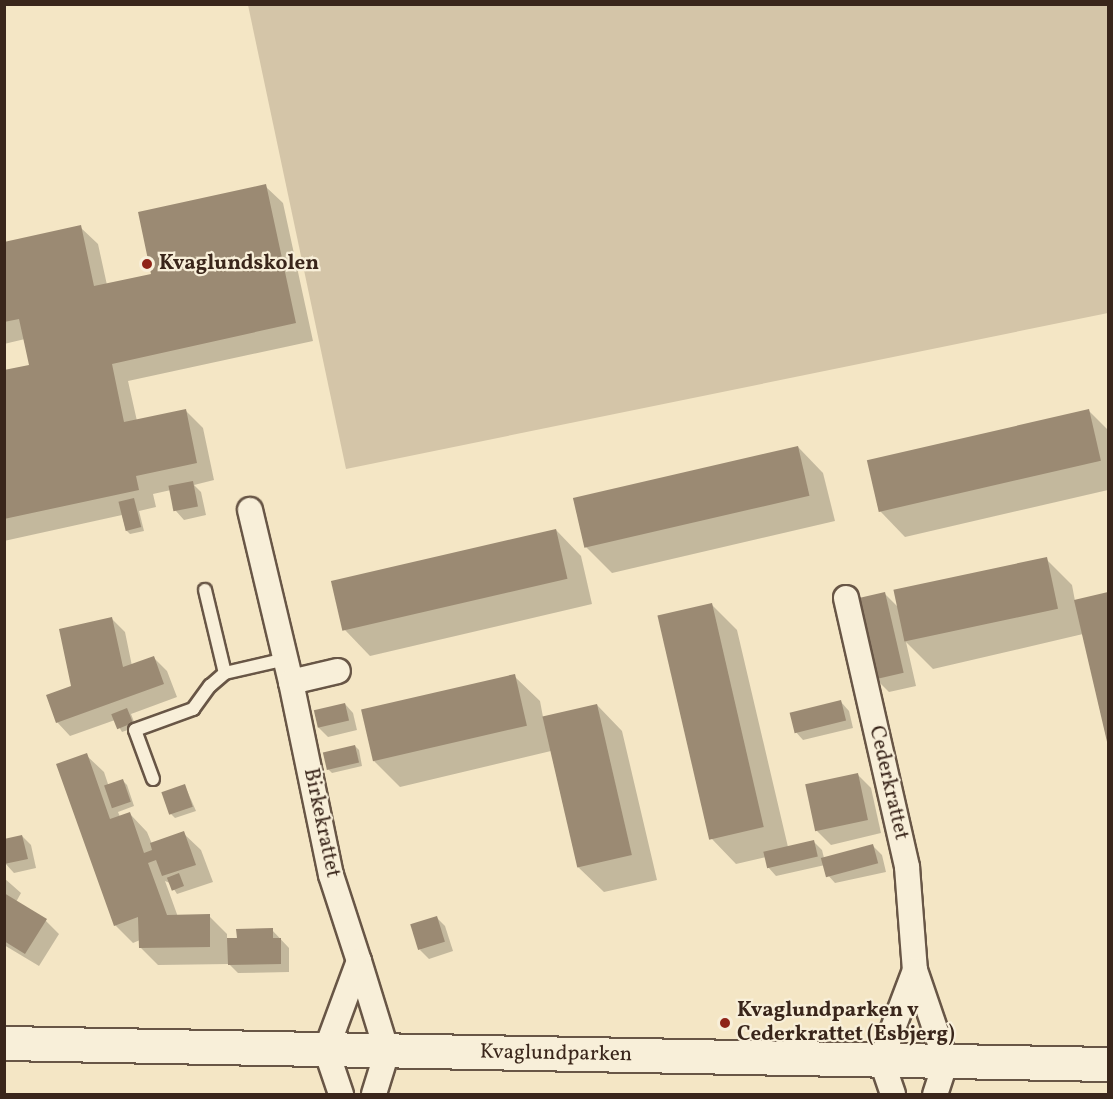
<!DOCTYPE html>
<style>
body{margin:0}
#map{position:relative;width:1113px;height:1099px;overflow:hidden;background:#f4e6c5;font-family:Vollkorn,serif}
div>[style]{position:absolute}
.green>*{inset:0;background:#d4c5a8}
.shadow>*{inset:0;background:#0003}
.building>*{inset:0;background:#9b8a73;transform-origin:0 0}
.roads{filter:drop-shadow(2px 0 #685646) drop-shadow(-2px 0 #685646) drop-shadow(0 2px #685646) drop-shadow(0 -2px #685646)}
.lane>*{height:12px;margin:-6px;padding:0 6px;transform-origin:6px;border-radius:6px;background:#f8efd9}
.street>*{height:24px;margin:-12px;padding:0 12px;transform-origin:12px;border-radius:12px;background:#f8efd9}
.secondary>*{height:33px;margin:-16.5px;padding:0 16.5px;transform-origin:16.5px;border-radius:16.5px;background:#f8efd9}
.dots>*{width:16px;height:16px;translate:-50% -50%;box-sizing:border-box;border:3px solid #f8efd9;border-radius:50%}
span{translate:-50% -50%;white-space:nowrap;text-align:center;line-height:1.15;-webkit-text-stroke:4.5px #f8efd9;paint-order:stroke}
.poi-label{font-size:21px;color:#3a261b;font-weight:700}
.left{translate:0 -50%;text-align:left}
.street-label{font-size:21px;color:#3a261b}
.frame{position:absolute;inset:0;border:6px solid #3a261b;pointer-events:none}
</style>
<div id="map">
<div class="green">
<div style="clip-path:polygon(248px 5px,1108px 5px,1108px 313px,346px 469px)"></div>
</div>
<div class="shadow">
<div style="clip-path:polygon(265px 186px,283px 203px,313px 341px,128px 381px,137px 421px,185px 410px,203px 428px,214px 480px,194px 485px,201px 492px,206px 515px,184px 520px,176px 511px,171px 490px,153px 494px,156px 507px,139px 511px,144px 531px,130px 534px,126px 530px,122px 515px,4px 541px,4px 372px,31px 366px,25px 339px,4px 344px,4px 243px,80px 227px,98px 244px,107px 285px,153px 275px)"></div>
<div style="clip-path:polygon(1088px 410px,1108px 430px,1108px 490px,905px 537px,880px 511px)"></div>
<div style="clip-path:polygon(798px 447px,823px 473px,835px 521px,612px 573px,586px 547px)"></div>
<div style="clip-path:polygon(556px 530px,581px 556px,592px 604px,370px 656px,345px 630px)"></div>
<div style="clip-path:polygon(1046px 559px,1072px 585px,1075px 601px,1108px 594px,1108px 744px,1083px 634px,933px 669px,906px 642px,916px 686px,889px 692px,876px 679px,884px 593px,899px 608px)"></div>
<div style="clip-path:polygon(712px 605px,737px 630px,788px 847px,813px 841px,822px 850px,824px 858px,873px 846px,882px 855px,886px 872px,835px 883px,827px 874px,825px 865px,776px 876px,768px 867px,766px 857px,736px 864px,711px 838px)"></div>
<div style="clip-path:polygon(111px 618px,125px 632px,132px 666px,154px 658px,167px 671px,177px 697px,131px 714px,136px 727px,122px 732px,115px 720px,70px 736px,57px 722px)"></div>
<div style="clip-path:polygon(514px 676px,540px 701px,543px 717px,597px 705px,622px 731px,657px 880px,604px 892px,578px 867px,551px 751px,400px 787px,374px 761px)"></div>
<div style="clip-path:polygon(841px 702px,849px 711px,853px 728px,803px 740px,795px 731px)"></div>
<div style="clip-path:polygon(345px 704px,353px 713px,357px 730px,328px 737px,319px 728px,316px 711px)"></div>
<div style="clip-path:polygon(355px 746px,359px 750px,362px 766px,332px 773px,328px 769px)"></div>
<div style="clip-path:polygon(86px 755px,104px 772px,109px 787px,123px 781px,127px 785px,134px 806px,118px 812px,120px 817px,130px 814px,147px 832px,152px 844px,183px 833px,201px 850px,213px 882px,177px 894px,170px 883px,165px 881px,178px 917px,209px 916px,227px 934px,227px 940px,272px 930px,289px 948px,289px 972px,238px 973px,229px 964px,158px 965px,140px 947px,140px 940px,133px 943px,115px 925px)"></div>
<div style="clip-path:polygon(857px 774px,871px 788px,881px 833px,831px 845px,817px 831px)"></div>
<div style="clip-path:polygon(185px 786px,196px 811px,175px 818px,171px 814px)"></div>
<div style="clip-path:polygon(22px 836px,31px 845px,36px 868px,14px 873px,4px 862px)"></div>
<div style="clip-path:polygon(4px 878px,21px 893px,16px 902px,46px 921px,59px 934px,39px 966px,4px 945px)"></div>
<div style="clip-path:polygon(436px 917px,445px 926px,453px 951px,429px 959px,420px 950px)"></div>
</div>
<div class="building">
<div style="clip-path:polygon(266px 184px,296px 323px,112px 364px,124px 422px,186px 409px,197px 463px,136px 476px,139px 490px,4px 519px,4px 370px,29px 365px,19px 319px,4px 322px,4px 242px,81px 225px,94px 286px,151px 274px,138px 212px)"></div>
<div style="left:1089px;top:409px;width:53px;height:228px;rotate:77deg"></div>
<div style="left:798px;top:446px;width:51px;height:231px;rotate:77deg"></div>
<div style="left:193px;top:481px;width:26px;height:25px;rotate:79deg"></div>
<div style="left:134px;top:498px;width:30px;height:16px;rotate:76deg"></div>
<div style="left:556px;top:529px;width:51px;height:231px;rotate:77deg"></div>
<div style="left:1047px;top:557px;width:53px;height:157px;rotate:78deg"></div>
<div style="left:885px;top:592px;width:83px;height:30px;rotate:77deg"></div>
<div style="clip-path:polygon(1108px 592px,1108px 746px,1074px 600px)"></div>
<div style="left:712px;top:603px;width:230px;height:56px;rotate:77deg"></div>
<div style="clip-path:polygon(112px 617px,123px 667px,154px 656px,164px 684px,56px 723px,46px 695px,71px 686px,59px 629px)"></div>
<div style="left:515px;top:674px;width:53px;height:158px;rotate:77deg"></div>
<div style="left:841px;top:700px;width:21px;height:53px;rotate:76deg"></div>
<div style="left:345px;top:703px;width:18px;height:32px;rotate:77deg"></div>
<div style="left:597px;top:704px;width:155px;height:56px;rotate:77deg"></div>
<div style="left:127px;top:708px;width:16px;height:17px;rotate:68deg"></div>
<div style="left:355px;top:745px;width:18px;height:33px;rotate:77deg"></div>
<div style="clip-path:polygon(87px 753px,110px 819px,130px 812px,144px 853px,152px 850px,150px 843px,184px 831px,196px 865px,162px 876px,156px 860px,148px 863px,167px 915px,210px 914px,210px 947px,139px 948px,138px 917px,114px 926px,56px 764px)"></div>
<div style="left:858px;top:773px;width:48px;height:54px;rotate:78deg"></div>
<div style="left:123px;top:779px;width:24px;height:20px;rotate:71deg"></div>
<div style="left:185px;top:784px;width:24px;height:25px;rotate:71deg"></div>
<div style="clip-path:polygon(22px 835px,28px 859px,4px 864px,4px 839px)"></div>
<div style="left:814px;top:840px;width:17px;height:52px;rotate:77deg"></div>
<div style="left:873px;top:844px;width:20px;height:54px;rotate:75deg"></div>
<div style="left:179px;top:873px;width:14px;height:13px;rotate:69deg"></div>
<div style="clip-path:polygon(4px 893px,47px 919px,25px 954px,4px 941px)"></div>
<div style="left:437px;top:916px;width:27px;height:28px;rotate:73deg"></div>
<div style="clip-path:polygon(273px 928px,273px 938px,281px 938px,281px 964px,228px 965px,227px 938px,237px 938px,236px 929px)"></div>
</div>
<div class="roads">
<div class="lane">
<div style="left:205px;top:590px;width:85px;rotate:76.5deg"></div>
<div style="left:153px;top:779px;width:52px;rotate:-110.2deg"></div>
<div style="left:135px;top:730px;width:62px;rotate:-19.9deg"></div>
<div style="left:193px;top:709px;width:29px;rotate:-54deg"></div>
<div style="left:210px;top:686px;width:20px;rotate:-41deg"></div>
<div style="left:225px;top:673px;width:63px;rotate:-12.9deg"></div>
</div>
<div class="street">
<div style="left:250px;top:510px;width:177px;rotate:76.6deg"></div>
<div style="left:291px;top:682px;width:197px;rotate:78.3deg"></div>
<div style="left:331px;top:875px;width:90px;rotate:72deg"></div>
<div style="left:846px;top:598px;width:276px;rotate:77.2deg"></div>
<div style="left:907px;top:867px;width:103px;rotate:85.6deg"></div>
<div style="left:915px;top:970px;width:96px;rotate:71.2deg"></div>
<div style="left:946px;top:1061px;width:35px;rotate:108deg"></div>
<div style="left:291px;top:682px;width:48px;rotate:-13.2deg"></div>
<div style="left:341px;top:1094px;width:46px;rotate:-108.8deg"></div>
<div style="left:326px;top:1050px;width:95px;rotate:-69.7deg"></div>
<div style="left:359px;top:961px;width:95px;rotate:72.9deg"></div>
<div style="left:387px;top:1052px;width:44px;rotate:107.2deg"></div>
<div style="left:893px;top:1094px;width:36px;rotate:-109deg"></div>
<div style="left:881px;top:1060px;width:96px;rotate:-69.3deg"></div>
</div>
<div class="secondary">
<div style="left:4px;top:1043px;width:1104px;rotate:1.09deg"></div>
</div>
</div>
<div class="dots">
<div style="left:147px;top:264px;background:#8f2418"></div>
<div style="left:725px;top:1023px;background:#8f2418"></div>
</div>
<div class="poi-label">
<span class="left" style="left:159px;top:264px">Kvaglundskolen</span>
<span class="left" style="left:737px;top:1023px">Kvaglundparken v<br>Cederkrattet (Esbjerg)</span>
</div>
<div class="street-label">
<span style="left:888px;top:783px;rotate:77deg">Cederkrattet</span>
<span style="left:321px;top:823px;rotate:78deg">Birkekrattet</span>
<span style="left:556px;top:1054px;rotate:1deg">Kvaglundparken</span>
</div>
<div class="frame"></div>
</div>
